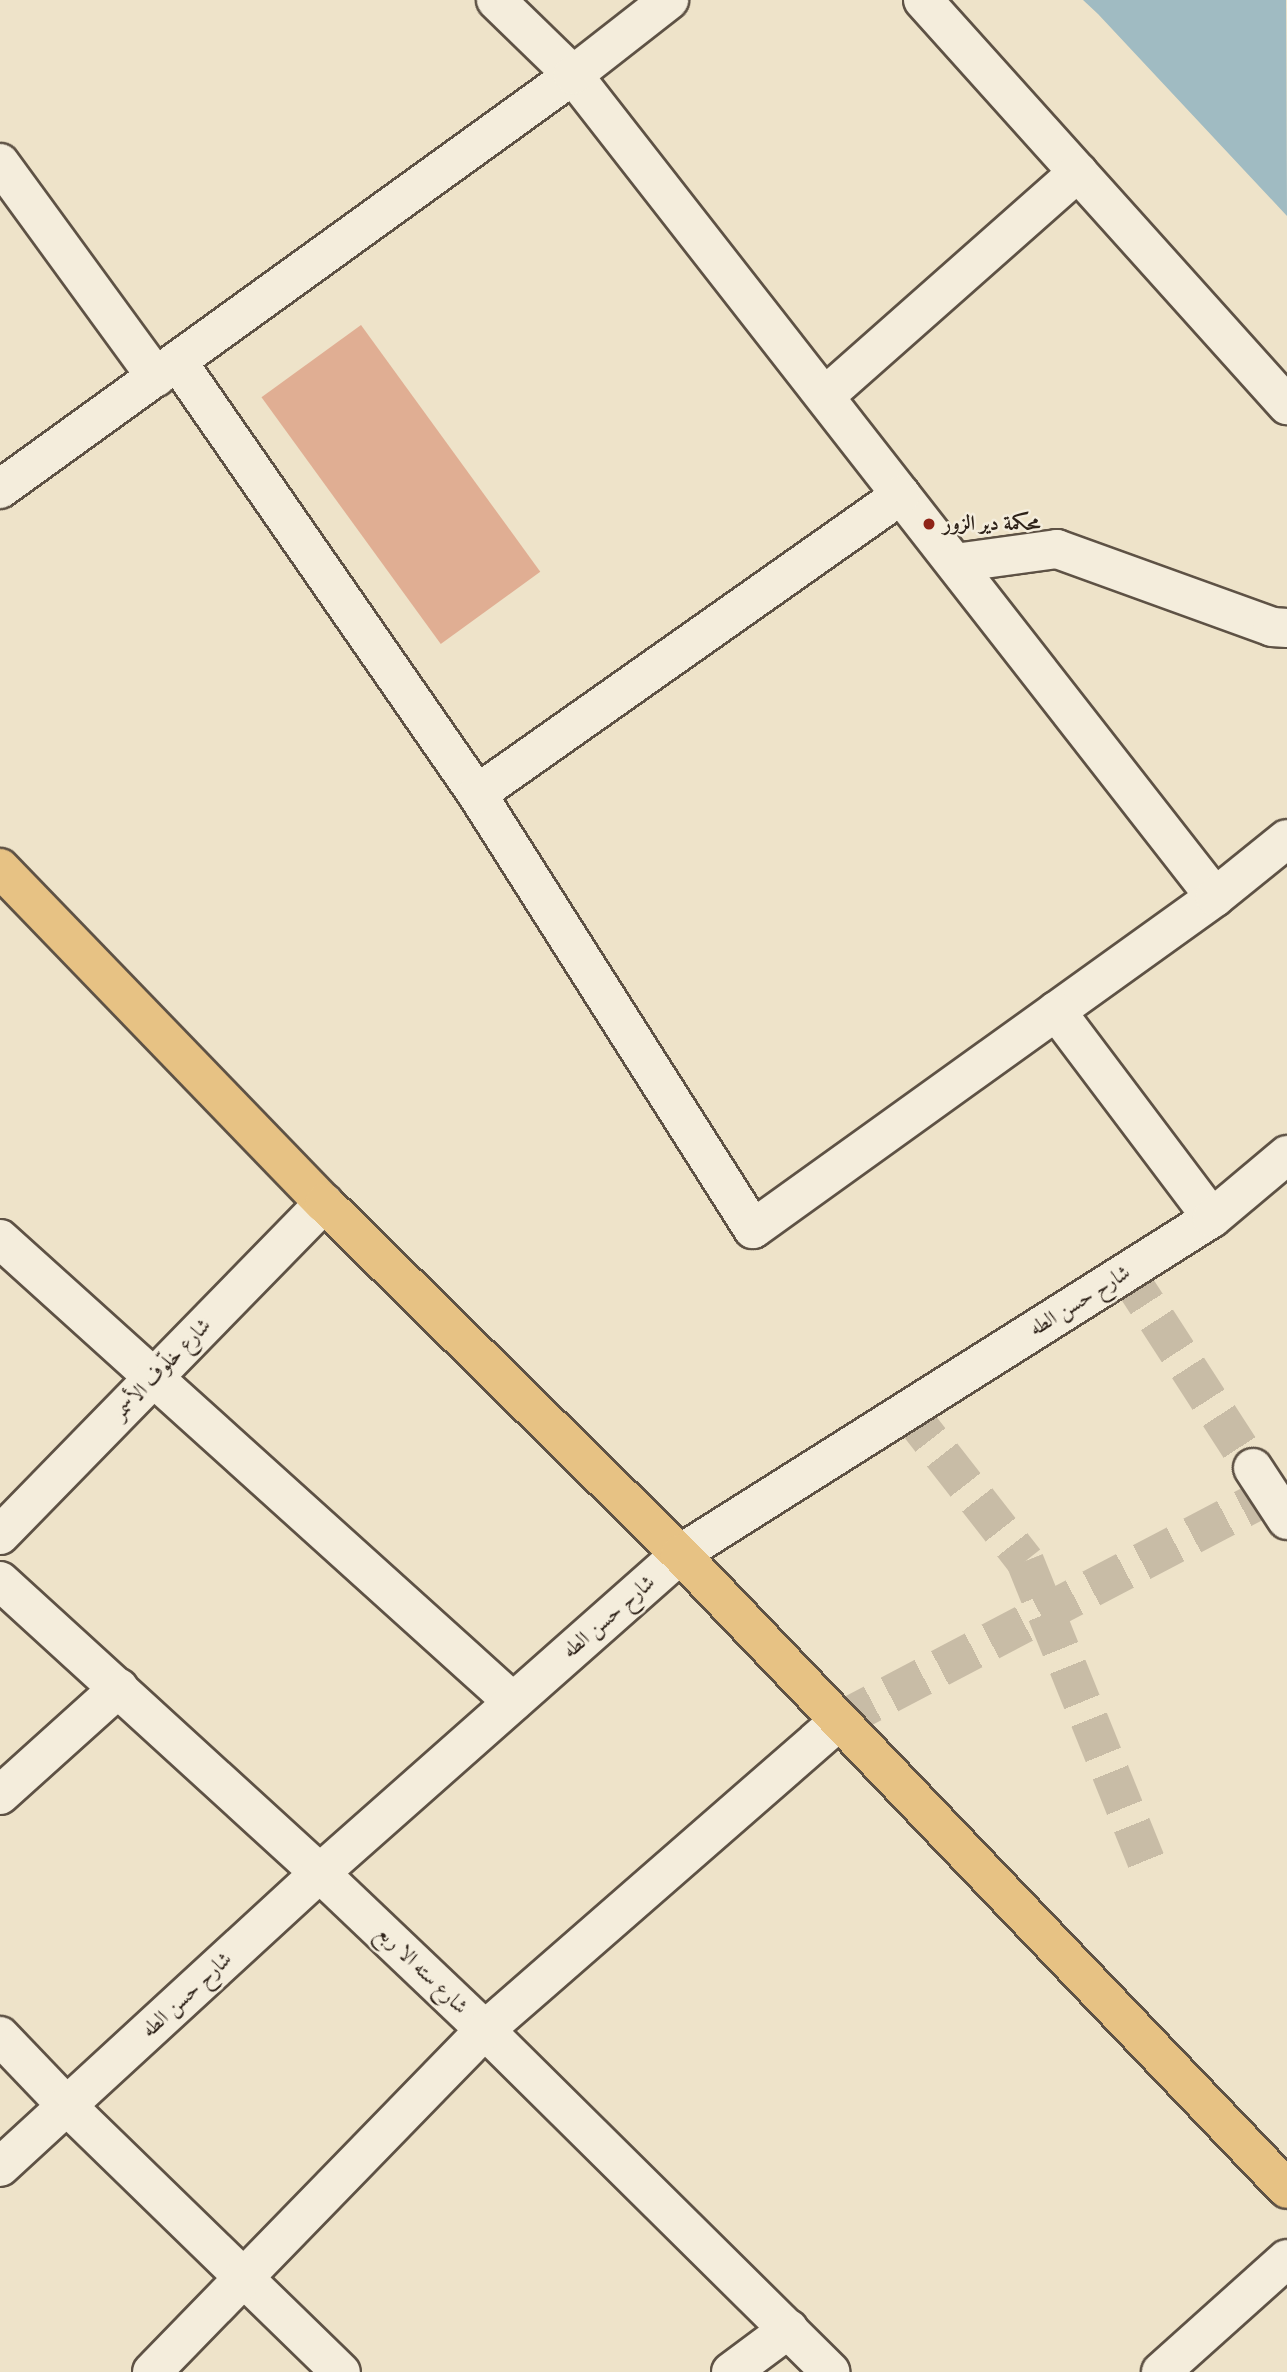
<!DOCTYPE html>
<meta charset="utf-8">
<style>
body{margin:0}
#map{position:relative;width:1287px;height:2372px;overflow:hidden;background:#eee3c9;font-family:"IM FELL Double Pica",Amiri,serif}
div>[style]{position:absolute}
.water>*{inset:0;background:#a0bbc2}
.building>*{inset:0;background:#e0ae93;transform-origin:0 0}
.minor-tunnel>*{height:38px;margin-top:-19px;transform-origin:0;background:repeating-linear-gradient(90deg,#c8bca6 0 38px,transparent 0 57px)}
.roads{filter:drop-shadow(2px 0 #5e5245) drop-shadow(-2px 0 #5e5245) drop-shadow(0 2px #5e5245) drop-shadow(0 -2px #5e5245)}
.minor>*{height:38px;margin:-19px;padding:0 19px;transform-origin:19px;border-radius:19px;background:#f4eddc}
.major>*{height:38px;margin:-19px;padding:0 19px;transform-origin:19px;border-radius:19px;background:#e7c284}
.dots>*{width:19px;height:19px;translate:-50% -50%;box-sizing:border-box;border:4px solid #f4eddc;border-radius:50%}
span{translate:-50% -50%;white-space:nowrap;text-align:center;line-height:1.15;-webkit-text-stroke:5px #f4eddc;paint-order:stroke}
.poi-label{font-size:21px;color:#2e2219;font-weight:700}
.left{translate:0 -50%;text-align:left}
.street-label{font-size:21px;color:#2e2219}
</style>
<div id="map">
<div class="water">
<div style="clip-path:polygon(1083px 0,1286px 0,1287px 216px,1098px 14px)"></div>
</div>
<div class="building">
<div style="left:361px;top:325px;width:305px;height:123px;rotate:54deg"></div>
</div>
<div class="minor-tunnel">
<div style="left:1126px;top:1272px;width:234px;rotate:57.1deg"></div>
<div style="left:907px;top:1410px;width:192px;rotate:52deg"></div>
<div style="left:1025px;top:1561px;width:339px;rotate:68deg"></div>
<div style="left:839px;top:1721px;width:487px;rotate:-27.7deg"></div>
</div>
<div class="roads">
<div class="minor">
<div style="left:496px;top:0;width:107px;rotate:44.2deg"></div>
<div style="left:573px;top:75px;width:1043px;rotate:52.01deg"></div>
<div style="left:923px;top:0;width:545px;rotate:48.05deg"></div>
<div style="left:0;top:163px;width:265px;rotate:53.9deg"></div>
<div style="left:177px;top:361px;width:527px;rotate:55.28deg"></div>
<div style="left:477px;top:794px;width:515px;rotate:57.61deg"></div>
<div style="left:753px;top:1229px;width:569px;rotate:-35.7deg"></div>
<div style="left:1215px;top:897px;width:92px;rotate:-38.9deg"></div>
<div style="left:825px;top:396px;width:338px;rotate:-41.5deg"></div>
<div style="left:0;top:489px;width:707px;rotate:-35.85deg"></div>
<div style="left:573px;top:75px;width:122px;rotate:-38deg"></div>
<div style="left:955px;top:563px;width:103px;rotate:-7.8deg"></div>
<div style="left:1057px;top:549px;width:229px;rotate:19.9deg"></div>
<div style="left:1272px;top:627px;width:15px;rotate:4deg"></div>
<div style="left:477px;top:794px;width:519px;rotate:-35.19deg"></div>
<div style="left:1056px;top:1011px;width:259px;rotate:53deg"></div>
<div style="left:0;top:1239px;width:691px;rotate:42.07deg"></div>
<div style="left:1253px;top:1468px;width:62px;rotate:56.8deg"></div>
<div style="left:0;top:1535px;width:464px;rotate:-45.7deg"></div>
<div style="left:0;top:1581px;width:433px;rotate:42.4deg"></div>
<div style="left:320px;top:1873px;width:228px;rotate:43.6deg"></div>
<div style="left:485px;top:2030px;width:486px;rotate:44.7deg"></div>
<div style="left:0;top:1795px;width:160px;rotate:-42deg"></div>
<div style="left:0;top:2036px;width:97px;rotate:46.3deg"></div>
<div style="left:67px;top:2106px;width:382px;rotate:44.2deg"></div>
<div style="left:0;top:2167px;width:435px;rotate:-42.6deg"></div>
<div style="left:320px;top:1873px;width:481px;rotate:-41.5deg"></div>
<div style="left:680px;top:1554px;width:629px;rotate:-32.28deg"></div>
<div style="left:1212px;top:1218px;width:98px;rotate:-40deg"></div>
<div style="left:152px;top:2372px;width:477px;rotate:-45.8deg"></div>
<div style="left:485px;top:2030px;width:470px;rotate:-41.1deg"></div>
<div style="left:731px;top:2372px;width:72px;rotate:-36.6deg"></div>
<div style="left:1161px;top:2372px;width:169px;rotate:-41.9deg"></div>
</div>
<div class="major">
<div style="left:0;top:868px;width:466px;rotate:46deg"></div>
<div style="left:324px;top:1203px;width:500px;rotate:44.6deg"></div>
<div style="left:680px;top:1554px;width:878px;rotate:46.29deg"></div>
</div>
</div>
<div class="dots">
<div style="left:929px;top:524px;background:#8f2418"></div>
</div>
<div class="poi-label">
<span class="left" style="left:943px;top:524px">محكمة دير الزور</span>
</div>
<div class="street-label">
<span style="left:1080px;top:1301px;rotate:-32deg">شارح حسن الطه</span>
<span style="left:162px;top:1369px;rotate:-46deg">شارع خلّوف الأسمر</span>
<span style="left:609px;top:1617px;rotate:-41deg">شارح حسن الطه</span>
<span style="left:422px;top:1970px;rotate:44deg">شارع سته الا ربع</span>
<span style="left:187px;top:1995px;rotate:-43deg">شارح حسن الطه</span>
</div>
</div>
